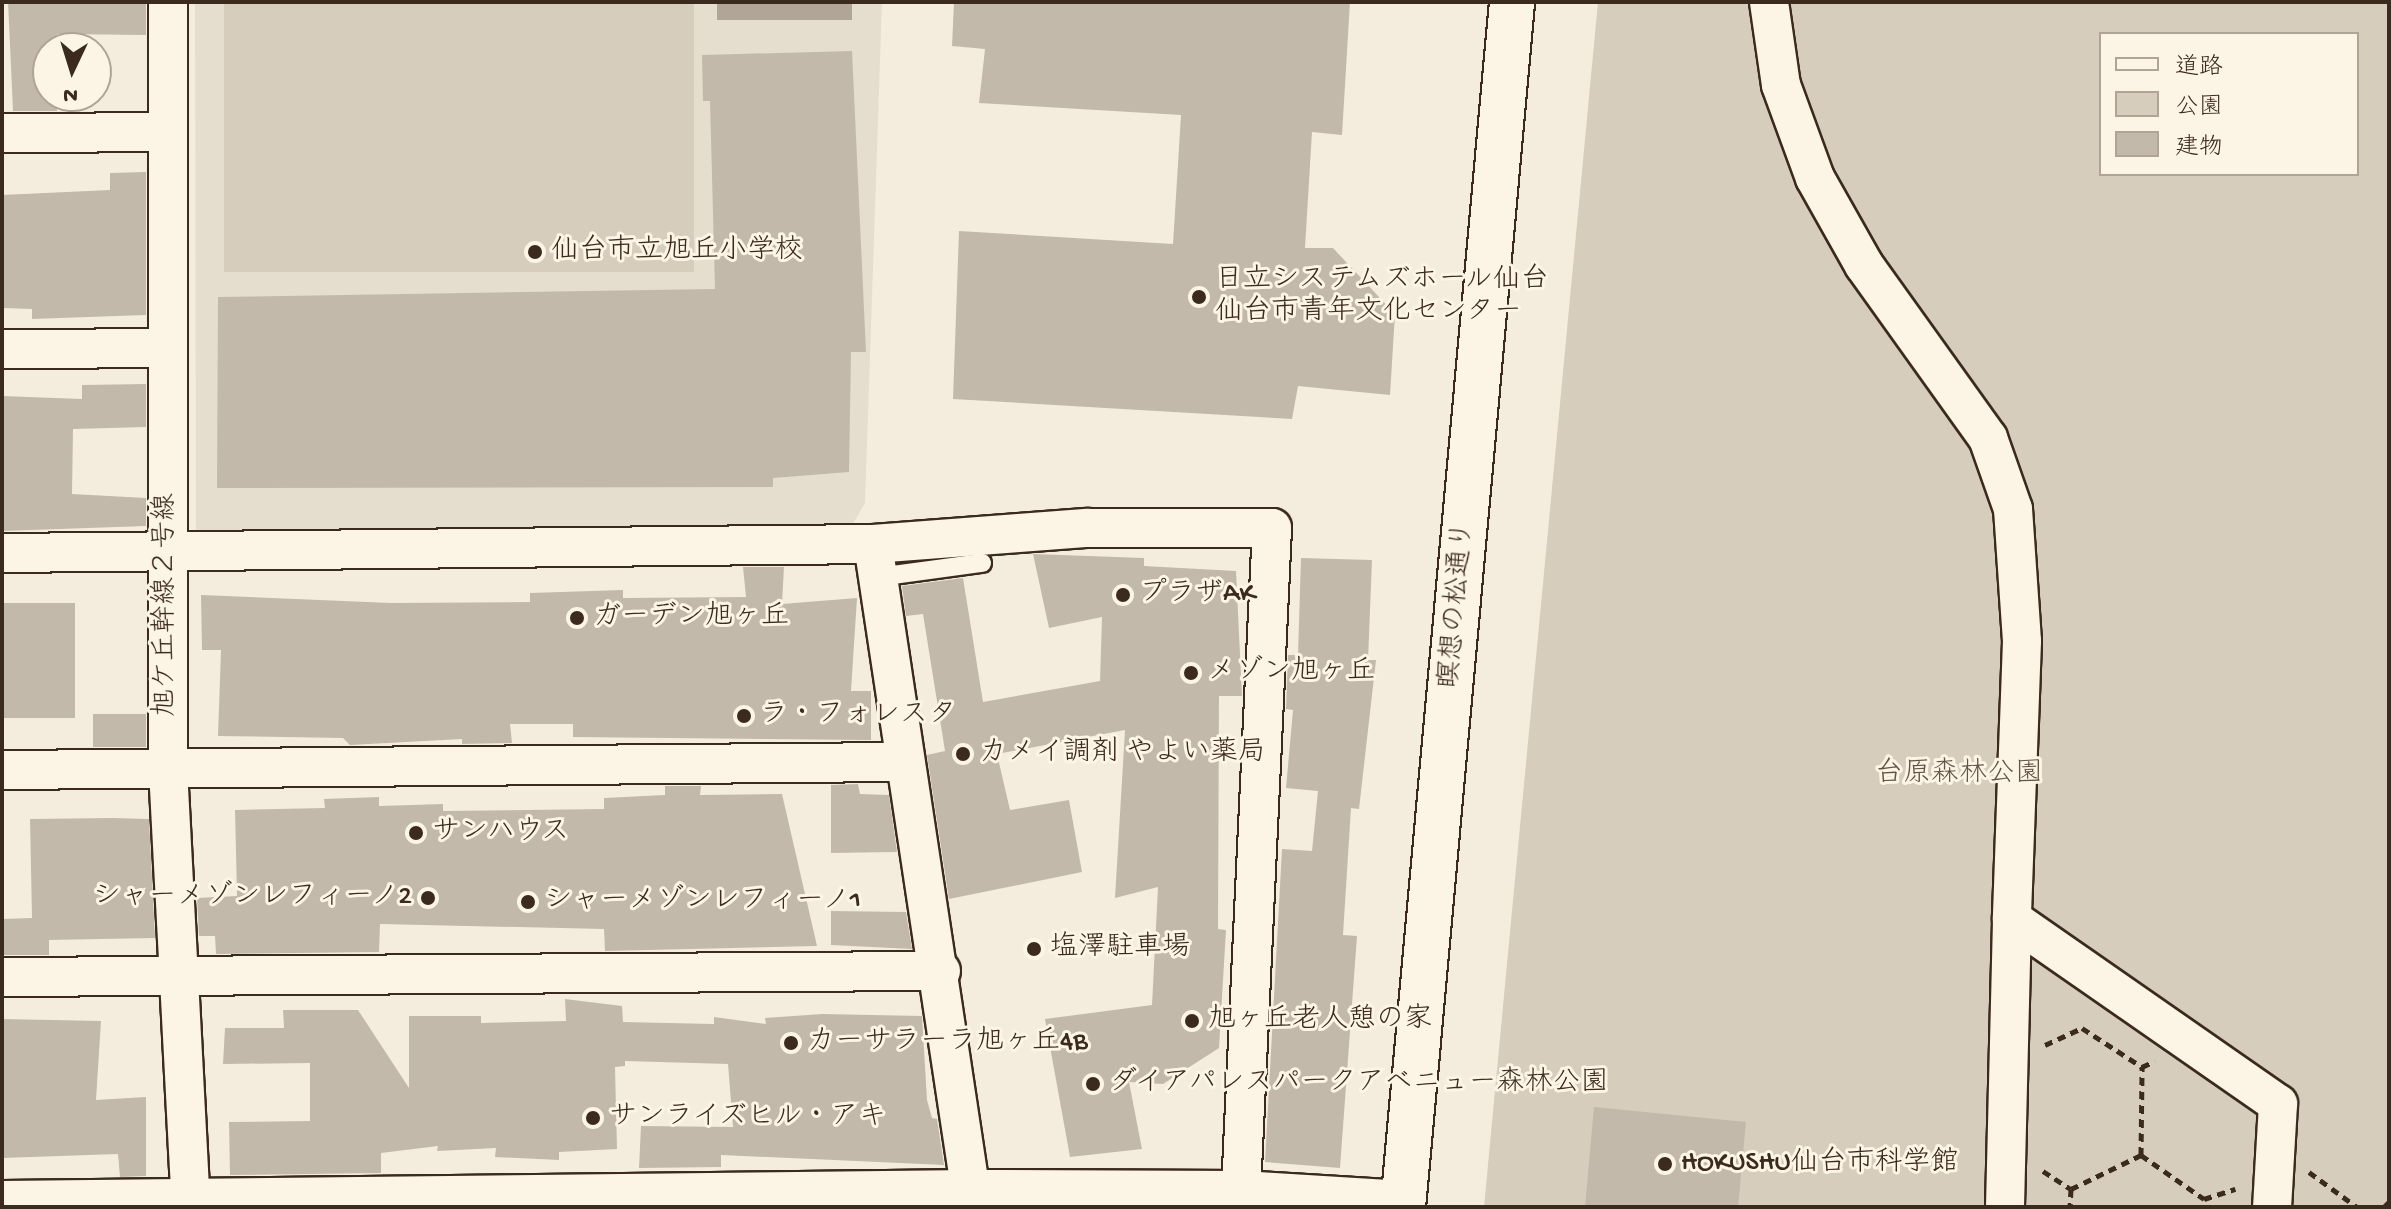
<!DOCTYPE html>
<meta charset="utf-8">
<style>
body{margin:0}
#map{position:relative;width:2391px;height:1209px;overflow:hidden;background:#f4eddd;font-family:"Gochi Hand","Klee One",sans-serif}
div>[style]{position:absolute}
.built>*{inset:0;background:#e5ddce}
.green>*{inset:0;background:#d6cdbd;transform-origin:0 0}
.water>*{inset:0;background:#b0a596;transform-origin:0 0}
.building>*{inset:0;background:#c3b9aa;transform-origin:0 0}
.path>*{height:5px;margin-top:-2.5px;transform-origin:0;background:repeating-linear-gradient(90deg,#3b2a1e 0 8px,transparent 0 14px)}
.roads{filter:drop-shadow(2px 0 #3b2a1e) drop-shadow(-2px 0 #3b2a1e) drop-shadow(0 2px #3b2a1e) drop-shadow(0 -2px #3b2a1e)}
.lane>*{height:18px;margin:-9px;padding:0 9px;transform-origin:9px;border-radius:9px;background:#fcf5e5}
.street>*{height:38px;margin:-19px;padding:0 19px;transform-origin:19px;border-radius:19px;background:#fcf5e5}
.secondary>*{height:44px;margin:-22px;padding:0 22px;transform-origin:22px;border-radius:22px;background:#fcf5e5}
.dots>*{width:22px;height:22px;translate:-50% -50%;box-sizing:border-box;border:4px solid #fcf5e5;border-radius:50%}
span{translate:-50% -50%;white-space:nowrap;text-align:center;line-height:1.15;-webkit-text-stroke:6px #fcf5e5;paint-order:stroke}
.poi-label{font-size:28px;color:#3b2a1e}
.left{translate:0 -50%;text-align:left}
.right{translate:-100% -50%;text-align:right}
.street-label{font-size:28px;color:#3b2a1e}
.park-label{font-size:28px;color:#625346}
.frame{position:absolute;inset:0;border:4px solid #3b2a1e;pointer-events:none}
.legend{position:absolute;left:2099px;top:32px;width:260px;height:144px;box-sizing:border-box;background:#fcf5e5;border:2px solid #afa495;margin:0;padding:10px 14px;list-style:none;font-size:24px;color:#3b2a1e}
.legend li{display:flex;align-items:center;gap:16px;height:40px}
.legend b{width:40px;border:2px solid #afa495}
.north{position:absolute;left:32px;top:32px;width:80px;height:80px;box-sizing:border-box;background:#fcf5e5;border:2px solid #afa495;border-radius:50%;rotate:184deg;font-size:22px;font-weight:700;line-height:32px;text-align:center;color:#3b2a1e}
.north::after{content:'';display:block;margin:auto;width:28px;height:36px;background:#3b2a1e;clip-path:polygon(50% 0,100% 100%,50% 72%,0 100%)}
</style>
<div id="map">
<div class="built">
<div style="clip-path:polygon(195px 2px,882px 2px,865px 503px,850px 529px,210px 539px,196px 530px)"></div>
</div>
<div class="green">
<div style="left:224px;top:2px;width:470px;height:270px"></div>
<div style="clip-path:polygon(evenodd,1598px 2px,2389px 2px,2389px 1207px,1484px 1207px,1598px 2px,2101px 34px,2357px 34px,2357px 174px,2101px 174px,2101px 34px)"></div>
</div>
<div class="water">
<div style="left:717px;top:2px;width:135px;height:18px"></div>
</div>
<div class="building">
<div style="clip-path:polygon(8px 2px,146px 2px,146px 35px,57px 34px,57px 48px,48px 48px,48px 96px,57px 96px,57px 111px,13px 111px)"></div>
<div style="clip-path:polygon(954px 2px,1350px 2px,1342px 135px,1312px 132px,1305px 248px,1333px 248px,1395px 314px,1390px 395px,1298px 386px,1292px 419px,953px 399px,959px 231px,1173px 244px,1181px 115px,979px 103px,985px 49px,952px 46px)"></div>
<div style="clip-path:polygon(852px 51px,866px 352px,851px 352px,849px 472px,773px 478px,773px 487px,217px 488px,218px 297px,715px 289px,710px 101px,703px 101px,702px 55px)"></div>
<div style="clip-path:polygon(146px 172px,146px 315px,32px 319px,32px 309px,2px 308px,2px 195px,110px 190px,110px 173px)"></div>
<div style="clip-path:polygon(146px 384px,146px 427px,73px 429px,72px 494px,146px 498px,146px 526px,2px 531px,2px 396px,82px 399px,82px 385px)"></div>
<div style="clip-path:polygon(1033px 554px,1144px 558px,1144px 566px,1236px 571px,1242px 696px,1219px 696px,1218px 929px,1226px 930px,1219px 1048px,1163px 1084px,1129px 1082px,1142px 1149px,1070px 1157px,1045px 1019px,1152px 1005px,1158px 887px,1115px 898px,1125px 730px,997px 754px,1010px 810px,1069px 800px,1082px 872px,949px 899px,927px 755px,945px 751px,923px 614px,906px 616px,902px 586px,963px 578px,983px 702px,1100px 681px,1102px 617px,1049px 628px)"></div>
<div style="clip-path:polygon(1301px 558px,1372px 560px,1368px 660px,1376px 660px,1359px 809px,1351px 808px,1343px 935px,1357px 936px,1340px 1168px,1265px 1162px,1282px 849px,1312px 851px,1318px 791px,1286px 788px,1293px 710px,1286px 709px,1288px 655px,1298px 655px)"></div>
<div style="clip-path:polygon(743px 567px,784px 567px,782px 604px,857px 598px,851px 691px,871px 691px,871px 740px,573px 737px,573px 724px,510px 724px,512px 743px,462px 744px,462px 739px,350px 745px,343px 738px,218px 736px,221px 650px,202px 650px,201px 595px,391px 603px,530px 602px,530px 593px,623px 590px,623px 598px,746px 597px)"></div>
<div style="left:75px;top:603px;width:115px;height:73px;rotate:90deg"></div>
<div style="left:93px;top:714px;width:53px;height:33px"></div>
<div style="clip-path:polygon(858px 784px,860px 794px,889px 795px,897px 852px,831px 853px,831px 785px)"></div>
<div style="clip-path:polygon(665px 786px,701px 786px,700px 795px,782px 794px,817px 946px,605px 951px,604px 929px,380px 924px,379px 952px,216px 954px,215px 936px,199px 936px,197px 898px,237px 896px,235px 810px,325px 808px,324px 799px,379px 797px,379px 806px,443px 804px,443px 811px,604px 809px,604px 798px,665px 795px)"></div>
<div style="clip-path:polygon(113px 818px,149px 819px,155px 938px,49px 940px,49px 955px,2px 955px,2px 919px,32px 918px,30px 819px)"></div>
<div style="clip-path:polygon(831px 911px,906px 912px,912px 949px,831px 945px)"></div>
<div style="clip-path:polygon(565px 999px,622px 1006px,623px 1022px,714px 1024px,714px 1017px,766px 1024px,765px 1018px,822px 1014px,922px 1016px,927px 1100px,932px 1118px,937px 1119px,944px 1165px,721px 1155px,721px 1167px,639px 1168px,641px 1126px,733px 1127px,728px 1064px,625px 1061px,625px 1066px,615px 1067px,617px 1149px,559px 1152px,559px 1160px,495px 1157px,496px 1148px,437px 1151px,438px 1146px,381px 1153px,381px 1173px,230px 1175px,229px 1122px,310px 1121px,310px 1063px,223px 1064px,225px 1028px,284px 1028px,283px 1010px,358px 1010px,409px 1088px,409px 1016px,481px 1016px,481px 1023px,566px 1021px)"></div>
<div style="clip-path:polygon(2px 1019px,101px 1021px,96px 1100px,146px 1097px,146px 1176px,120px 1177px,118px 1154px,2px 1158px)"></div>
<div style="clip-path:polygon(1594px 1107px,1746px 1122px,1738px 1207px,1585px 1207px)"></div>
</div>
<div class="path">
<div style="left:2045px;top:1045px;width:41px;rotate:-24.7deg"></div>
<div style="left:2082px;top:1028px;width:72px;rotate:33deg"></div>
<div style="left:2141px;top:1155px;width:88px;rotate:-89.3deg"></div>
<div style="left:2142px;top:1067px;width:14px;rotate:-25deg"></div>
<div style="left:2043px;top:1171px;width:33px;rotate:33deg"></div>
<div style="left:2071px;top:1189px;width:18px;rotate:93deg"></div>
<div style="left:2309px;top:1172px;width:59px;rotate:36.1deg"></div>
<div style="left:2071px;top:1189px;width:78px;rotate:-25.9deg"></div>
<div style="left:2141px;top:1155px;width:77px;rotate:34.9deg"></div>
<div style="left:2204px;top:1199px;width:33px;rotate:-18deg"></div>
<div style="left:1917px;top:1207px;width:10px"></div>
<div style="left:2384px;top:1207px;width:7px;rotate:-45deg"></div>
</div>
<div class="roads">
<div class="lane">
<div style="left:878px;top:577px;width:105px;rotate:-7.7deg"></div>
</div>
<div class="street">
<div style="left:168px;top:2px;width:767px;rotate:90deg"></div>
<div style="left:168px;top:769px;width:439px;rotate:87deg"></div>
<div style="left:1769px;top:2px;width:84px;rotate:81.8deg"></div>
<div style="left:1781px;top:85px;width:99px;rotate:69.9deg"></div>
<div style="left:1815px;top:178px;width:100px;rotate:60.6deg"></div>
<div style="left:1864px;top:265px;width:213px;rotate:54.4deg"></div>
<div style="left:1988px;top:438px;width:75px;rotate:70.6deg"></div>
<div style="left:2013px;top:509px;width:132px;rotate:86.1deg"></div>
<div style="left:2022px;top:641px;width:278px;rotate:92.1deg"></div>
<div style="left:2012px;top:919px;width:324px;rotate:34.8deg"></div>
<div style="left:2278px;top:1104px;width:103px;rotate:93.3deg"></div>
<div style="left:2px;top:133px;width:165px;rotate:-0.3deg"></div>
<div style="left:2px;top:349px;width:165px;rotate:-0.3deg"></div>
<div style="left:873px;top:544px;width:670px;rotate:81.42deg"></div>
<div style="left:2px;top:553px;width:871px;rotate:-0.59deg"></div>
<div style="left:873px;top:544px;width:216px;rotate:-4.3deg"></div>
<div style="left:1088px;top:528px;width:184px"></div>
<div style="left:1272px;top:528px;width:663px;rotate:92.68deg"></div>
<div style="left:2px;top:770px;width:901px;rotate:-0.51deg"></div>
<div style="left:2px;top:977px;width:939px;rotate:-0.37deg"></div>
<div style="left:2px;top:1200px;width:970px;rotate:-0.65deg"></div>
<div style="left:972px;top:1189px;width:269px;rotate:0.2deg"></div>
<div style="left:1241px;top:1190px;width:163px;rotate:3.5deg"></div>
<div style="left:2005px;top:1207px;width:288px;rotate:-88.6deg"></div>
</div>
<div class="secondary">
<div style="left:1403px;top:1207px;width:1210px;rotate:-84.83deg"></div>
</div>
</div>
<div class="dots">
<div style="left:535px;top:252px;background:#3b2a1e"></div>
<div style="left:1199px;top:297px;background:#3b2a1e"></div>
<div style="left:1123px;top:595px;background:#3b2a1e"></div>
<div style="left:577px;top:618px;background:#3b2a1e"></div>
<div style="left:1191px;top:673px;background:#3b2a1e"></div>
<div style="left:744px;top:716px;background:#3b2a1e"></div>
<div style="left:963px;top:754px;background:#3b2a1e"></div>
<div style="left:416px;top:833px;background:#3b2a1e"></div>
<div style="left:428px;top:898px;background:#3b2a1e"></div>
<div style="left:528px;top:902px;background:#3b2a1e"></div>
<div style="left:1034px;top:949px;background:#3b2a1e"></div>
<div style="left:1192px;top:1021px;background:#3b2a1e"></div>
<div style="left:791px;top:1043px;background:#3b2a1e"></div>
<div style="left:1093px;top:1084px;background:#3b2a1e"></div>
<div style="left:593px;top:1118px;background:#3b2a1e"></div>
<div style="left:1665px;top:1164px;background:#3b2a1e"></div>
</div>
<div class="poi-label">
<span class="left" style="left:551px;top:252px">仙台市立旭丘小学校</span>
<span class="left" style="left:1215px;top:297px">日立システムズホール仙台<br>仙台市青年文化センター</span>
<span class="left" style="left:1139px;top:595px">プラザAK</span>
<span class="left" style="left:593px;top:618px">ガーデン旭ヶ丘</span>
<span class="left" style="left:1207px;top:673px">メゾン旭ヶ丘</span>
<span class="left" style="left:760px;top:716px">ラ・フォレスタ</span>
<span class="left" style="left:979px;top:754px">カメイ調剤 やよい薬局</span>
<span class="left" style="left:432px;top:833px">サンハウス</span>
<span class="right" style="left:412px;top:898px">シャーメゾンレフィーノ2</span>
<span class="left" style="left:544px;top:902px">シャーメゾンレフィーノ1</span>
<span class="left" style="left:1050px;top:949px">塩澤駐車場</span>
<span class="left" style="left:1208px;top:1021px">旭ヶ丘老人憩の家</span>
<span class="left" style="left:807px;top:1043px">カーサラーラ旭ヶ丘4B</span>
<span class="left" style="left:1109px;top:1084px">ダイアパレスパークアベニュー森林公園</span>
<span class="left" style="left:609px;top:1118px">サンライズヒル・アキ</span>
<span class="left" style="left:1681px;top:1164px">HOKUSHU仙台市科学館</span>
</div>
<div class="street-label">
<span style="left:167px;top:605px;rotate:-90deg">旭ケ丘幹線２号線</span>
<span style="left:1458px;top:605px;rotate:-85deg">瞑想の松通り</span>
</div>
<div class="park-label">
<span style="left:1959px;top:775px">台原森林公園</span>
</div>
<div class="frame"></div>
<ul class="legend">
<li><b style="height:10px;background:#fcf5e5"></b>道路</li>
<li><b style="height:22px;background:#d6cdbd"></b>公園</li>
<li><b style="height:22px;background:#c3b9aa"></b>建物</li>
</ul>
<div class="north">N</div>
</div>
